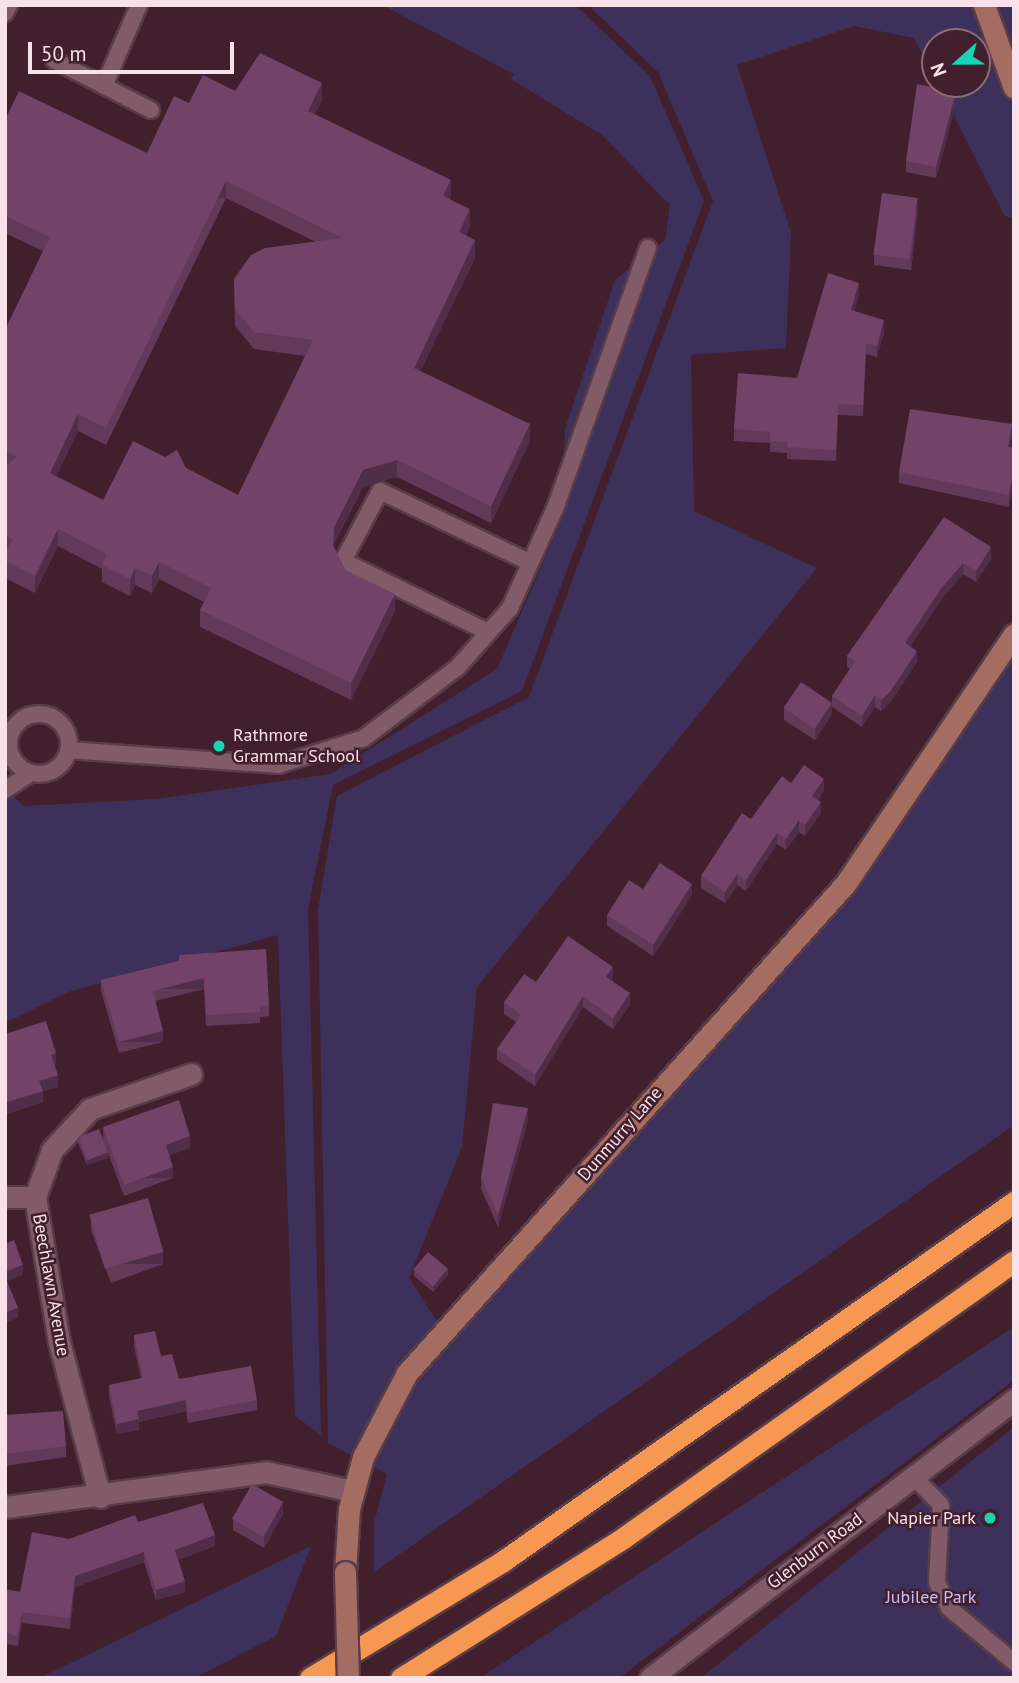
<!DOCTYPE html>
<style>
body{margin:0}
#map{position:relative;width:1019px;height:1683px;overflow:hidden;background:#411f2d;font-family:"PT Sans",sans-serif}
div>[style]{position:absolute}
.green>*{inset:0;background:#3d315c}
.roads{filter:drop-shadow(2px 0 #583c48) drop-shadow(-2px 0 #583c48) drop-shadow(0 2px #583c48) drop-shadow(0 -2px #583c48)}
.lane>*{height:16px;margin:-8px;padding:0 8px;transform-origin:8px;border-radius:8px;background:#825b69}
.lane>.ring{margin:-8px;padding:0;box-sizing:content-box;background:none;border:16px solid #825b69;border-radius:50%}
.street>*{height:21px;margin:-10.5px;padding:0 10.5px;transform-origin:10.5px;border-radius:10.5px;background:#825b69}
.secondary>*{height:21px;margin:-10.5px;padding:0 10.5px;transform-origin:10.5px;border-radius:10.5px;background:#a56d62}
.highway>*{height:21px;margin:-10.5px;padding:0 10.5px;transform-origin:10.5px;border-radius:10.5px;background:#f69851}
.bridges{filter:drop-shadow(2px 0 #583c48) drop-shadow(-2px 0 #583c48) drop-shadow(0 2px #583c48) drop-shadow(0 -2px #583c48)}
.secondary-bridge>*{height:21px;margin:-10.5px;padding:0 10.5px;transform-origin:10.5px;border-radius:10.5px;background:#a56d62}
.wall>*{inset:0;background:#633959}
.shaded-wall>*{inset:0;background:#502e49;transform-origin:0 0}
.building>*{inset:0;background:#734268;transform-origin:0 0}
.dots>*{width:19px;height:19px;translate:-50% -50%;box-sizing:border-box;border:4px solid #411f2d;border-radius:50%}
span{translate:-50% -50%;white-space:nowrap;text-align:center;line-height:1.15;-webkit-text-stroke:5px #411f2d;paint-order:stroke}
.poi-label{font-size:18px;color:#f8e1e9}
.left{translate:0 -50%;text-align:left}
.right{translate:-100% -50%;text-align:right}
.street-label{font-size:18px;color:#f8e1e9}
.park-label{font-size:18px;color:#cbbbfd}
.frame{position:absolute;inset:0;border:7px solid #f8e1e9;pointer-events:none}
.north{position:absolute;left:921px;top:28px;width:70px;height:70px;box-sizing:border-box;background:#411f2d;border:2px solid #8a6d78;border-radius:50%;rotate:249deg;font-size:19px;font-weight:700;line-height:28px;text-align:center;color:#f8e1e9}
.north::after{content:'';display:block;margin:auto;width:24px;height:32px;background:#15d5b3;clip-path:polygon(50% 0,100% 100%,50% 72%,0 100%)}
.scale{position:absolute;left:28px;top:42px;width:206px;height:32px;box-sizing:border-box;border:4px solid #f8e1e9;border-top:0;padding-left:9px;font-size:21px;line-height:24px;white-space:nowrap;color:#f8e1e9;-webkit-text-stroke:5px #411f2d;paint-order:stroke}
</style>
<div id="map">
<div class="green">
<div style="clip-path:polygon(382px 5px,575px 5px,650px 76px,704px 201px,522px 691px,333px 785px,308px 909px,321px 1435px,295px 1416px,278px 935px,68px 992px,5px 1023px,5px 789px,24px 806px,156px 799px,330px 774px,497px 669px,561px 521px,565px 429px,615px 280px,665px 240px,670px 205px,602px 135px,511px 79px,514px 74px)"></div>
<div style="clip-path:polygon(588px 5px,1014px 5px,1014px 219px,1004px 215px,938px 84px,977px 84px,977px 42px,935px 42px,935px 79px,914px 38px,854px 26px,737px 65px,791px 233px,786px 348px,691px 355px,694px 511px,817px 568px,477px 987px,462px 1147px,409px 1278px,441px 1328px,846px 883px,1014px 634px,1014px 1125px,374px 1572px,374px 1523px,387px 1474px,328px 1443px,318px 910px,337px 796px,529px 697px,713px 201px,658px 72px)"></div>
<div style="clip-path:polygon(1014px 1327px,1014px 1380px,619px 1678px,480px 1678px)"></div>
<div style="clip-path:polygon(1014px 1427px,1014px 1678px,701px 1678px,930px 1494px)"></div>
<div style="clip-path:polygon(311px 1546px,276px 1636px,195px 1678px,40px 1678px)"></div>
</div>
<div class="roads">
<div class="lane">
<div style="left:5px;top:13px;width:9px;rotate:-63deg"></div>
<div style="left:54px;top:60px;width:109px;rotate:27.3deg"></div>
<div style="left:104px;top:86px;width:88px;rotate:-66.6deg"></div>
<div style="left:488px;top:632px;width:161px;rotate:-153.9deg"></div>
<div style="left:343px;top:561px;width:79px;rotate:-62.1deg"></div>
<div style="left:380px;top:491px;width:165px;rotate:25.5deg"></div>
<div class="ring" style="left:9px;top:714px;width:44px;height:44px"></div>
<div style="left:68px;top:750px;width:211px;rotate:4.1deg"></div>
<div style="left:278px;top:765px;width:90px;rotate:-17.4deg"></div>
<div style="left:364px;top:738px;width:116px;rotate:-37deg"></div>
<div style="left:457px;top:668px;width:80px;rotate:-48.5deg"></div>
<div style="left:510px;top:608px;width:112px;rotate:-65.7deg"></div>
<div style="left:556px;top:506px;width:274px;rotate:-70.4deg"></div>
<div style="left:5px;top:790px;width:31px;rotate:-33deg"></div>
<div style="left:913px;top:1476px;width:40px;rotate:46deg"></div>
<div style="left:941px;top:1505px;width:77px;rotate:93deg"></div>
<div style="left:937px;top:1582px;width:29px;rotate:65deg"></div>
<div style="left:949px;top:1608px;width:85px;rotate:39.7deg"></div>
</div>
<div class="street">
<div style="left:5px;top:1197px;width:30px"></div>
<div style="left:100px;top:1497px;width:160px;rotate:-104.8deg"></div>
<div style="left:59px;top:1342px;width:147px;rotate:-99.4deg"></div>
<div style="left:35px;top:1197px;width:50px;rotate:-70.1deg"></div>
<div style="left:52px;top:1150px;width:56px;rotate:-47.2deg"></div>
<div style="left:90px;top:1109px;width:107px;rotate:-19.1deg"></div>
<div style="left:5px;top:1507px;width:263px;rotate:-7.6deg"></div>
<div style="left:266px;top:1472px;width:89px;rotate:12.3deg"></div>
<div style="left:650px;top:1678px;width:458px;rotate:-37.4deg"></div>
</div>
<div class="secondary">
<div style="left:984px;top:5px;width:88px;rotate:70.1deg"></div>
<div style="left:345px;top:1572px;width:63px;rotate:-86.4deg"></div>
<div style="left:349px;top:1509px;width:54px;rotate:-74.9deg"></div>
<div style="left:363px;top:1457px;width:95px;rotate:-62.4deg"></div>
<div style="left:407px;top:1373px;width:658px;rotate:-48.14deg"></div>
<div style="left:846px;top:883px;width:300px;rotate:-56deg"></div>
</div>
<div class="highway">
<div style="left:310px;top:1678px;width:226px;rotate:-31.2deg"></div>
<div style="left:503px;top:1561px;width:625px;rotate:-35.09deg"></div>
<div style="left:401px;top:1678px;width:262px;rotate:-32.2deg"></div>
<div style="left:623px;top:1538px;width:479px;rotate:-35.3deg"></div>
</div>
</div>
<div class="bridges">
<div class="secondary-bridge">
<div style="left:345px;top:1572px;width:106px;rotate:88.4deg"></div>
</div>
</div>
<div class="wall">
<div style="clip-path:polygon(evenodd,235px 91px,322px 100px,315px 114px,451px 197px,449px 200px,470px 226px,466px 236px,475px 258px,420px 371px,530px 441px,491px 523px,397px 477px,363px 487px,334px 544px,334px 547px,345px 570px,395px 611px,351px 700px,200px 627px,200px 610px,204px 602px,159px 579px,152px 593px,135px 585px,130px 596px,102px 582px,102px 569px,58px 546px,35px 593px,5px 578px,5px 330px,43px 251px,5px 233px,5px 120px,147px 153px,189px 103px,235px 91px,226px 198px,316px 242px,234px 279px,235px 326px,254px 349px,305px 356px,238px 495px,186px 468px,103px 500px,56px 476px,78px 431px,106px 445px,226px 198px)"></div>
<div style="clip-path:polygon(956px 103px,936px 178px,906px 172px,906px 161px)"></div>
<div style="clip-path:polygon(918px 209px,911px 270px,874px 265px,874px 254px)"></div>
<div style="clip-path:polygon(859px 294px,854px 311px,884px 332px,877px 357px,866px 354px,863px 416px,838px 415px,836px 461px,787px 459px,787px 453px,770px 452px,770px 443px,734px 441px,734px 429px,797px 378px)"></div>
<div style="clip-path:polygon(1012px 435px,1010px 448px,1014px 448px,1014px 476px,1009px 507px,899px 483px,899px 472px)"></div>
<div style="clip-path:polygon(944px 517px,991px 559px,976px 582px,963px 574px,940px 601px,910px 647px,917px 662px,890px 703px,881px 711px,875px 707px,862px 727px,832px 707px,832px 714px,815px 740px,784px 720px,784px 708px,832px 703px,832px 696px,850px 669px,847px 667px,847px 656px)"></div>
<div style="clip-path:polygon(791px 783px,824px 790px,818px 800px,821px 813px,805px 836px,799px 832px,786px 850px,777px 844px,746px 891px,737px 885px,725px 903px,701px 888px,701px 876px,751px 819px)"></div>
<div style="clip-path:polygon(692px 895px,653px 956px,607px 926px,607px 915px)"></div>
<div style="clip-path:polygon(179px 955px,269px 1005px,269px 1016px,260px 1017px,260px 1023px,206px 1026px,204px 989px,155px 1001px,163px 1042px,119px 1053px,101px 991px,101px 980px,179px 961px)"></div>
<div style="clip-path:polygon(613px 979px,612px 980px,630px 1005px,613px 1029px,583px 1007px,535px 1086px,497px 1060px,497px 1049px,516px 1022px,504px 1014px,504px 1002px,536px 982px)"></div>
<div style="clip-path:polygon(5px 1034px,56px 1065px,54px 1065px,58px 1087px,43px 1091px,43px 1102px,7px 1114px,5px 1108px)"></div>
<div style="clip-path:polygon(528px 1120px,498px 1227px,481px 1189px,481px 1177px)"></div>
<div style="clip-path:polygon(103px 1127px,190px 1148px,169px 1155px,173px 1178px,124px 1196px,103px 1139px)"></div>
<div style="clip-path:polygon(78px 1137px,108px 1158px,87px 1165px,78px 1143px)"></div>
<div style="clip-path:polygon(91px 1219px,163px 1264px,111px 1283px,91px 1230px)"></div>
<div style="clip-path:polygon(414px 1270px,448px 1275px,433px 1292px,414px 1276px)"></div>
<div style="clip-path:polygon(134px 1335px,161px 1356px,179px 1379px,257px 1400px,257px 1410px,188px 1423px,186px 1411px,139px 1422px,139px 1430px,117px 1434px,109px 1396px,109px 1385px,141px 1378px,134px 1346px)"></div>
<div style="clip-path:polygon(5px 1415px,66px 1446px,66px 1457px,5px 1466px)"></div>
<div style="clip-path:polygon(283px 1514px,264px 1548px,233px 1530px,233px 1519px)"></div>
<div style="clip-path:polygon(138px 1522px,215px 1546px,178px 1560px,185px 1592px,156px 1600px,144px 1562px,75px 1587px,70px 1629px,22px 1623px,18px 1646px,5px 1644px,5px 1589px,20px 1592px,69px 1539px)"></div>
</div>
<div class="shaded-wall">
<div style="clip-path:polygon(322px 83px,322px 100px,308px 128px,308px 111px)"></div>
<div style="clip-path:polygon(956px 92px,956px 103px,936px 178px,936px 167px)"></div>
<div style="clip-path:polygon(451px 180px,451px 197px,443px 213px,443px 196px)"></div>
<div style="left:226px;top:181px;width:17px;height:275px;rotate:90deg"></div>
<div style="clip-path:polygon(918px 198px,918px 209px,911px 270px,911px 259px)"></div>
<div style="clip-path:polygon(470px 209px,470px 226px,459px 249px,459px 232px)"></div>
<div style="clip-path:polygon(475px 240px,475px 258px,414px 385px,414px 368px)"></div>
<div style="clip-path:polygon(859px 283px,859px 294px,851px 322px,851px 310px)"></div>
<div style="clip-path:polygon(884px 320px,884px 332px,877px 357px,877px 346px)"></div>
<div style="clip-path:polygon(78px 414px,78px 431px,50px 490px,50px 473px)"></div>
<div style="clip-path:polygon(530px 424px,530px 441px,491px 523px,491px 506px)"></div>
<div style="clip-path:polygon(1012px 424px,1012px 435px,1008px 459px,1008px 447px)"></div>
<div style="clip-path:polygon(397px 460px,397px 477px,363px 487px,334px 544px,333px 562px,334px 527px,363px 470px)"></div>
<div style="clip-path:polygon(1014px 465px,1014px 476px,1009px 507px,1009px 495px)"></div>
<div style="clip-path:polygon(58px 529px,58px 546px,35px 593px,35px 576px)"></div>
<div style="clip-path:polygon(991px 547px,991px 559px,976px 582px,976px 571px)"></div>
<div style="clip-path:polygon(159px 562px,159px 579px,152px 593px,152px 576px)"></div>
<div style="clip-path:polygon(963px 563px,963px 574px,940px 601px,905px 655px,905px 643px,940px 590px)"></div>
<div style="clip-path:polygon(135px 568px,135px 585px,130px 596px,130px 579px)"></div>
<div style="clip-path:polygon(395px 594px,395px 611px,351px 700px,351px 683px)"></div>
<div style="clip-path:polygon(917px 651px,917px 662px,890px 703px,881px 711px,881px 700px)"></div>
<div style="clip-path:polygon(875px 695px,875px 707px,862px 727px,862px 716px)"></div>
<div style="clip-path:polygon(832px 703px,832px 714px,815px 740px,815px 729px)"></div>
<div style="clip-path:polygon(824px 779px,824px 790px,812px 807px,812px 796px)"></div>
<div style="clip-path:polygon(821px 802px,821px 813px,805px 836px,805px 825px)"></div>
<div style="clip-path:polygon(799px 820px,799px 832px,786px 850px,786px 839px)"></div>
<div style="clip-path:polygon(777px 833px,777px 844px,746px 891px,746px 880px)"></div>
<div style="clip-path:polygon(737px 874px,737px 885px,725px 903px,725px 892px)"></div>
<div style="clip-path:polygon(692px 884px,692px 895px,653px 956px,653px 945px)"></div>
<div style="clip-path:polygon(613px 967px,613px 979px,606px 988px,606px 977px)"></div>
<div style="left:204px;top:978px;width:11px;height:53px;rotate:90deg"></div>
<div style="clip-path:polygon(630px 993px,630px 1005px,613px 1029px,613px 1018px)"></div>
<div style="clip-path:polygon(583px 996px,583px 1007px,535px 1086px,535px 1075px)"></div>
<div style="left:163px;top:1031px;width:11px;height:45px;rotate:90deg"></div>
<div style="clip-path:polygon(56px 1053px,56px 1065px,51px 1066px,51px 1055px)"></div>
<div style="clip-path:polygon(58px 1075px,58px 1087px,43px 1091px,43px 1102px,7px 1114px,7px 1102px,39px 1081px)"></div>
<div style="clip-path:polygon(528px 1108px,528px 1120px,498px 1227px,498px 1215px)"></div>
<div style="clip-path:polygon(190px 1136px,190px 1148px,166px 1156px,166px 1145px)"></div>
<div style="clip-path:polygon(108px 1152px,108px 1158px,87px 1165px,87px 1160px)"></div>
<div style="left:173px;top:1167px;width:11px;height:52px;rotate:90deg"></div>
<div style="left:163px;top:1252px;width:12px;height:55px;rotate:90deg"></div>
<div style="clip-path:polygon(23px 1265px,23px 1275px,5px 1282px,5px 1272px)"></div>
<div style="clip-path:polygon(448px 1269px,448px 1275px,433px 1292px,433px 1286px)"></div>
<div style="clip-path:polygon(18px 1308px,18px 1318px,5px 1323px,5px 1313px)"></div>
<div style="clip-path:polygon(186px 1400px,186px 1411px,139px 1422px,139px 1430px,117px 1434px,117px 1424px,137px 1411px)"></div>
<div style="clip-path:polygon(283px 1502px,283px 1514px,264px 1548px,264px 1537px)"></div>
<div style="clip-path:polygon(215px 1535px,215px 1546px,175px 1561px,175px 1550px)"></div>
<div style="clip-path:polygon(144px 1552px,144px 1562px,75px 1587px,70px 1629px,70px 1618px,75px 1576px)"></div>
<div style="clip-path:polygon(185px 1581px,185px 1592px,156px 1600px,156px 1590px)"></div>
<div style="clip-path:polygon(22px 1612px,22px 1623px,18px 1646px,18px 1636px)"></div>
</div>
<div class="building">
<div style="clip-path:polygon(evenodd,260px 53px,322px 83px,308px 111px,451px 180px,443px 196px,470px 209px,459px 232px,475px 240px,414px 368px,530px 424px,491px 506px,397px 460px,363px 470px,334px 527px,333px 545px,345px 570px,395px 594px,351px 683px,200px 610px,211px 588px,159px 562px,152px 576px,135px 568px,130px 579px,102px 565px,107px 554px,58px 529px,35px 576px,5px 561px,5px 554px,13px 539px,5px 536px,5px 466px,17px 457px,5px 451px,5px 330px,50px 237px,5px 216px,5px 120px,19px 91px,147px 153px,174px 96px,189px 103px,203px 75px,235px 91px,260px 53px,226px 181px,343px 238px,265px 248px,251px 255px,234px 279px,235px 309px,254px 332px,313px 340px,238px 495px,186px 468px,177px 450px,165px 457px,133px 441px,103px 500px,50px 473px,78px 414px,106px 428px,226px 181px)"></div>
<div style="clip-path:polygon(917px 84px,956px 92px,936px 167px,906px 161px)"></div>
<div style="left:882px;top:193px;width:36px;height:62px;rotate:8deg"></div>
<div style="clip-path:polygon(828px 273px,859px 283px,851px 310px,884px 320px,877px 346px,866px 343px,863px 405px,838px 404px,836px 450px,787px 447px,788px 442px,770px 441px,770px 432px,734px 429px,738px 373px,797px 378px)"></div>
<div style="clip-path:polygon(910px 409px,1012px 424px,1008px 447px,1014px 448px,1014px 465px,1009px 495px,899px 472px)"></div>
<div style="clip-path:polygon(944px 517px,991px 547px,976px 571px,963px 563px,940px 590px,905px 643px,917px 651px,890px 692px,881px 700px,875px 695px,862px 716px,832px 696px,855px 661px,847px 656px)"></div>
<div style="left:801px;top:682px;width:37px;height:31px;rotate:34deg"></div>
<div style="clip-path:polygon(804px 765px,824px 779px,812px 796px,821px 802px,805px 825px,799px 820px,786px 839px,777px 833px,746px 880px,737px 874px,725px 892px,701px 876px,742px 813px,751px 819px,782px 776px,791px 783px)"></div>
<div style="clip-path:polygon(660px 863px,692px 884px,653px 945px,607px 915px,629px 880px,643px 889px)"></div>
<div style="clip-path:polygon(568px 936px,613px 967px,606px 977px,630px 993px,613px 1018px,583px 996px,535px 1075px,497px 1049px,521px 1015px,504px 1002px,524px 974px,536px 982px)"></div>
<div style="clip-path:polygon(266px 949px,269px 1005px,260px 1006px,260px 1012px,206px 1015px,204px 978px,153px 991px,163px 1031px,119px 1042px,101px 980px,179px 961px,179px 955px)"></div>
<div style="clip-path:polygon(46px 1021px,56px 1053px,51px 1055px,58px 1075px,39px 1081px,43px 1091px,7px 1102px,5px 1097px,5px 1034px)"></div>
<div style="clip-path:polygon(179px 1100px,190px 1136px,166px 1145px,173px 1167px,124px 1185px,103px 1127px)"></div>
<div style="clip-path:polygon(493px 1103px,528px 1108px,498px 1215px,481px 1177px)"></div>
<div style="left:99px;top:1129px;width:25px;height:22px;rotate:69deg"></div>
<div style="left:148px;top:1198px;width:56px;height:61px;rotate:74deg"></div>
<div style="clip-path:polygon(14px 1240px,23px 1265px,5px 1272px,5px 1244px)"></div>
<div style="left:428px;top:1252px;width:26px;height:23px;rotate:40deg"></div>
<div style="clip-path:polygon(5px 1276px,18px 1308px,5px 1313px)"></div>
<div style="clip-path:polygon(155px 1331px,161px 1356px,172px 1354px,179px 1379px,251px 1366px,257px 1400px,188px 1413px,186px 1400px,137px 1411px,139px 1419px,117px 1424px,109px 1385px,143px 1378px,134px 1335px)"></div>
<div style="clip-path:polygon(63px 1411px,66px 1446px,5px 1454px,5px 1415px)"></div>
<div style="left:252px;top:1484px;width:36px;height:40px;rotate:30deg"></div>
<div style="clip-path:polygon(203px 1503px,215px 1535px,175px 1550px,185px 1581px,156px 1590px,144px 1552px,75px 1576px,70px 1618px,22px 1612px,18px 1636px,5px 1633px,5px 1589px,20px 1592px,32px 1532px,69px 1539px,135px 1515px,138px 1522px)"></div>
</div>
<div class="dots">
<div style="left:219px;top:746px;background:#15d5b3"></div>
<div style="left:990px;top:1518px;background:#15d5b3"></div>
</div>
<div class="poi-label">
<span class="left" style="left:233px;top:746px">Rathmore<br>Grammar School</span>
<span class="right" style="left:976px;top:1518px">Napier Park</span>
</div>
<div class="street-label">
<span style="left:620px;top:1134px;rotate:-49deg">Dunmurry Lane</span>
<span style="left:51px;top:1285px;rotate:80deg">Beechlawn Avenue</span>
<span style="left:815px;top:1551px;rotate:-37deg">Glenburn Road</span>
</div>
<div class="park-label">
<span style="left:931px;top:1597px">Jubilee Park</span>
</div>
<div class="frame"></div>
<div class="north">N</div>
<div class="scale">50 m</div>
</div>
